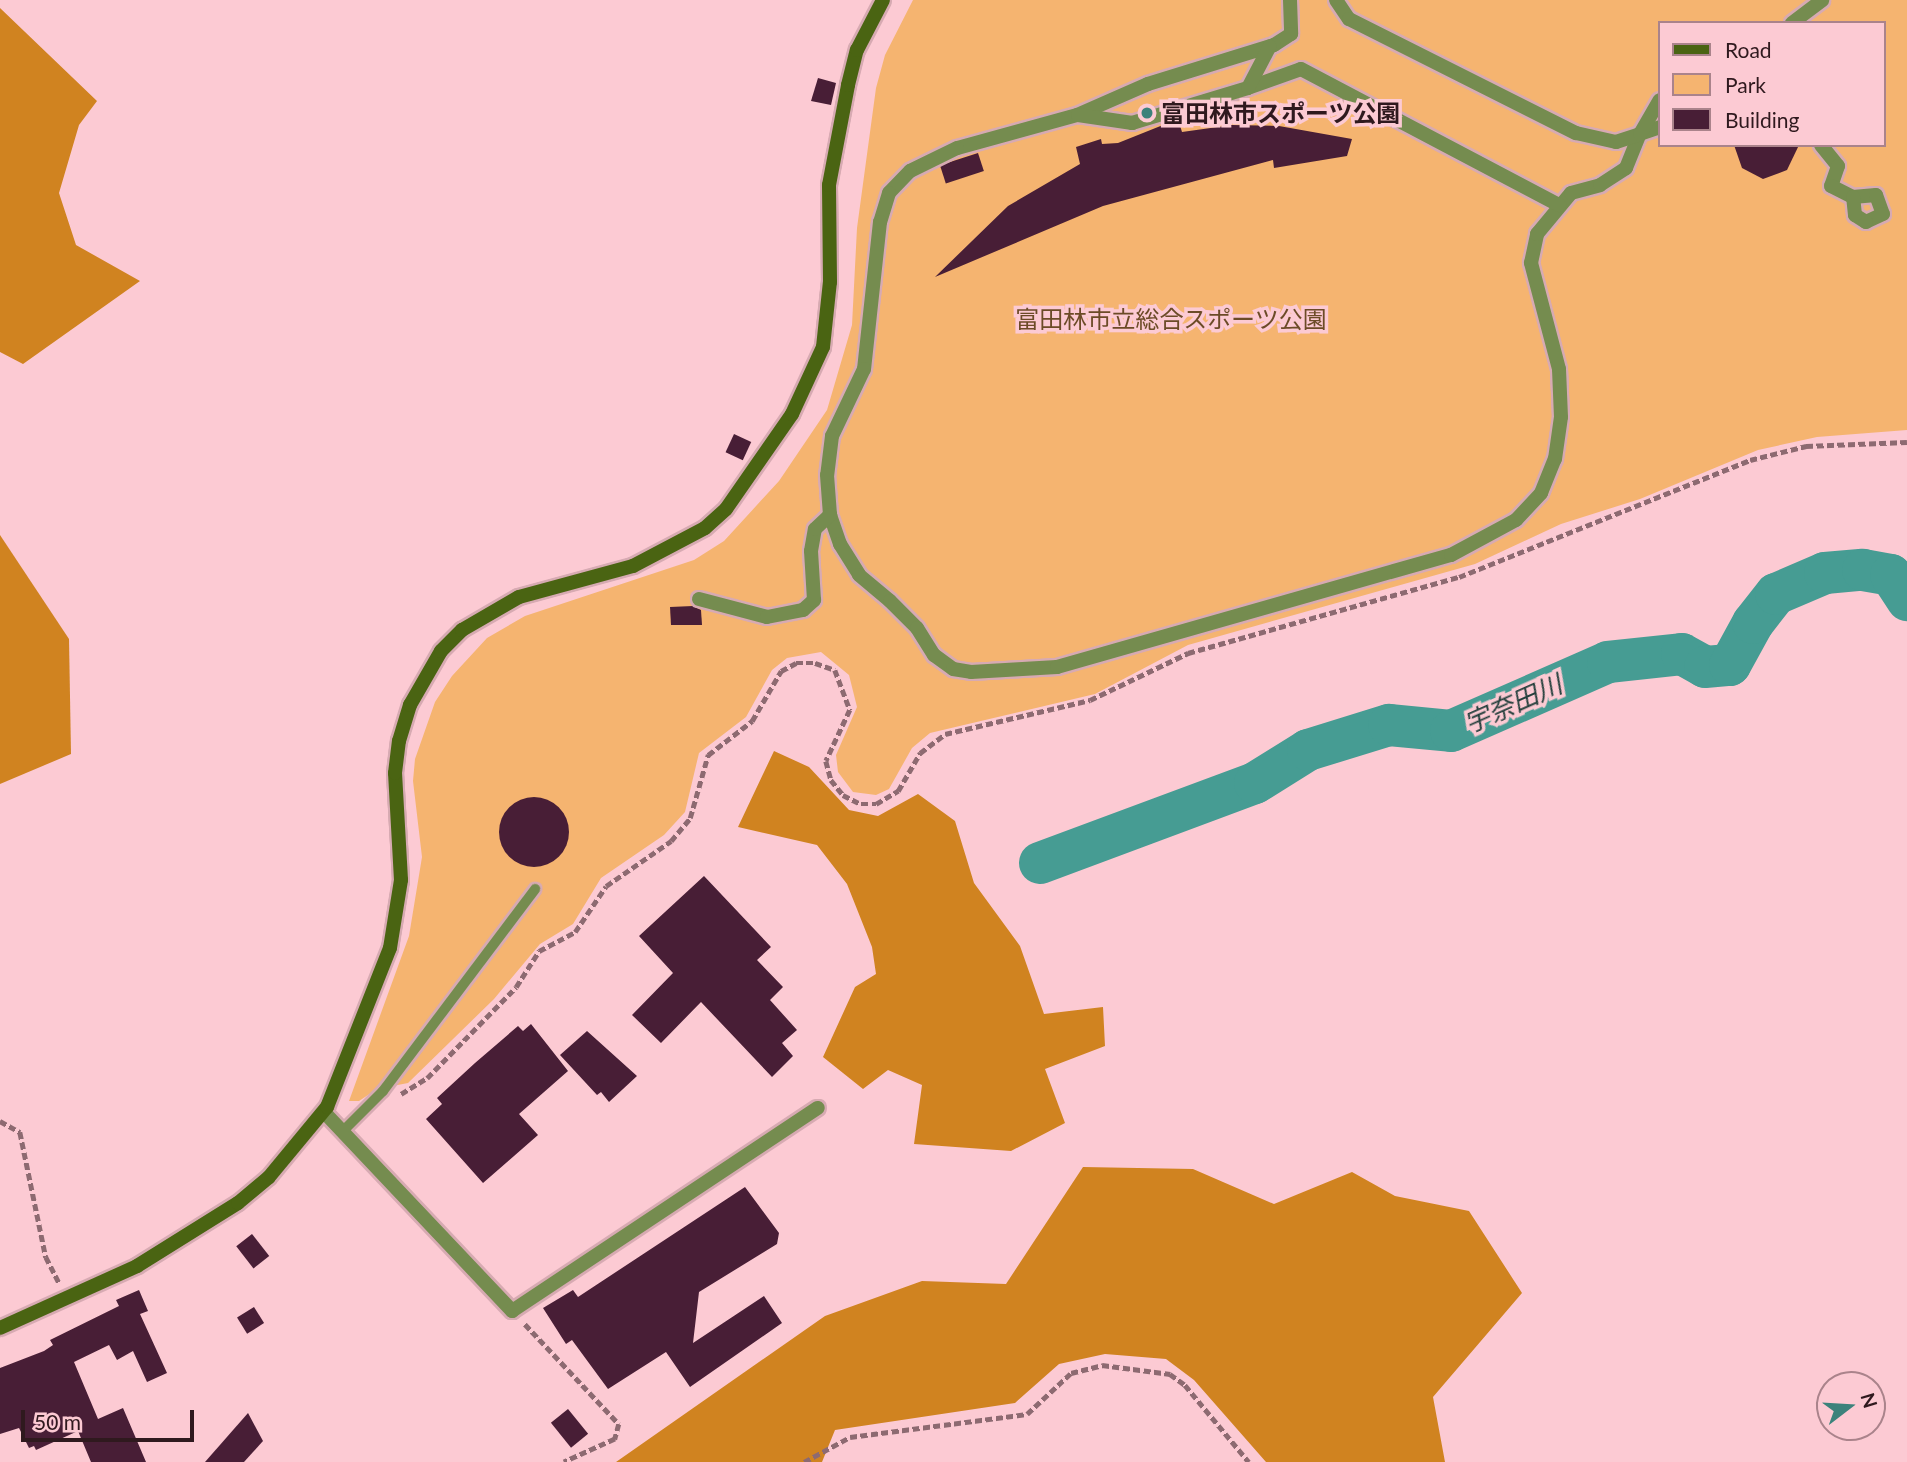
<!DOCTYPE html>
<meta charset="utf-8">
<style>
body{margin:0}
#map{position:relative;width:1907px;height:1462px;overflow:hidden;background:#fccad3;font-family:Lato,"Noto Sans JP",sans-serif}
div>[style]{position:absolute}
.green>*{inset:0;background:#f5b470}
.forest>*{inset:0;background:#d08320}
.river>*{height:42px;margin:-21px;padding:0 21px;transform-origin:21px;border-radius:21px;background:#469c93}
.building>*{inset:0;background:#481e36;transform-origin:0 0}
.round{border-radius:50%}
.path>*{height:4.5px;margin-top:-2.25px;transform-origin:0;background:repeating-linear-gradient(90deg,#8d6a71 0 7px,transparent 0 10.5px)}
.roads{filter:drop-shadow(2px 0 #d7aab2) drop-shadow(-2px 0 #d7aab2) drop-shadow(0 2px #d7aab2) drop-shadow(0 -2px #d7aab2)}
.lane>*{height:10px;margin:-5px;padding:0 5px;transform-origin:5px;border-radius:5px;background:#758c4f}
.street>*{height:14px;margin:-7px;padding:0 7px;transform-origin:7px;border-radius:7px;background:#758c4f}
.secondary>*{height:14px;margin:-7px;padding:0 7px;transform-origin:7px;border-radius:7px;background:#4a6412}
.dots>*{width:19px;height:19px;translate:-50% -50%;box-sizing:border-box;border:4px solid #fccad3;border-radius:50%}
span{translate:-50% -50%;white-space:nowrap;text-align:center;line-height:1.15;-webkit-text-stroke:7px #fccad3;paint-order:stroke}
.poi-label{font-size:24px;color:#2f191e;font-weight:700}
.left{translate:0 -50%;text-align:left}
.park-label{font-size:24px;color:#6c4b27}
.water-label{font-size:26px;color:#243f3c;font-style:italic}
.legend{position:absolute;left:1658px;top:21px;width:228px;height:126px;box-sizing:border-box;background:#fccad3;border:2px solid #aa838b;margin:0;padding:9px 12px;list-style:none;font-size:21px;color:#2f191e}
.legend li{display:flex;align-items:center;gap:14px;height:35px}
.legend b{width:35px;border:2px solid #aa838b}
.north{position:absolute;left:1816px;top:1371px;width:70px;height:70px;box-sizing:border-box;background:#fccad3;border:2px solid #aa838b;border-radius:50%;rotate:73deg;font-size:19px;font-weight:700;line-height:28px;text-align:center;color:#2f191e}
.north::after{content:'';display:block;margin:auto;width:24px;height:32px;background:#3c827b;clip-path:polygon(50% 0,100% 100%,50% 72%,0 100%)}
.scale{position:absolute;left:21px;top:1410px;width:173px;height:32px;box-sizing:border-box;border:4px solid #2f191e;border-top:0;padding-left:9px;font-size:21px;line-height:24px;white-space:nowrap;color:#2f191e;-webkit-text-stroke:5px #fccad3;paint-order:stroke}
</style>
<div id="map">
<div class="green">
<div style="clip-path:polygon(evenodd,913px 0,1907px 0,1907px 430px,1817px 437px,1758px 450px,1640px 499px,1561px 524px,1475px 564px,1188px 645px,1095px 694px,930px 733px,912px 748px,889px 789px,876px 795px,853px 792px,838px 772px,836px 755px,857px 707px,849px 675px,821px 652px,787px 658px,772px 670px,746px 717px,699px 753px,685px 812px,664px 835px,601px 878px,573px 924px,540px 944px,494px 999px,408px 1083px,377px 1089px,359px 1101px,349px 1101px,409px 936px,422px 857px,413px 781px,415px 759px,435px 702px,452px 676px,487px 638px,525px 616px,694px 560px,724px 541px,779px 481px,827px 410px,852px 325px,857px 228px,876px 88px,885px 55px,913px 0,1660px 23px,1884px 23px,1884px 145px,1660px 145px,1660px 23px)"></div>
</div>
<div class="forest">
<div style="clip-path:polygon(0 8px,97px 101px,79px 125px,59px 193px,76px 245px,140px 281px,23px 364px,0 352px)"></div>
<div style="clip-path:polygon(0 535px,69px 639px,71px 754px,0 784px)"></div>
<div style="clip-path:polygon(774px 751px,809px 767px,849px 810px,878px 816px,918px 794px,955px 821px,974px 883px,1020px 946px,1044px 1014px,1103px 1007px,1105px 1046px,1045px 1069px,1065px 1123px,1011px 1151px,914px 1144px,922px 1085px,888px 1070px,863px 1089px,823px 1057px,855px 987px,876px 974px,872px 947px,847px 884px,817px 845px,738px 827px)"></div>
<div style="clip-path:polygon(1083px 1167px,1193px 1169px,1274px 1204px,1352px 1172px,1395px 1196px,1469px 1211px,1522px 1293px,1433px 1397px,1445px 1462px,1266px 1462px,1194px 1380px,1166px 1359px,1105px 1354px,1059px 1364px,1015px 1403px,835px 1430px,822px 1462px,616px 1462px,825px 1316px,922px 1281px,1006px 1284px)"></div>
</div>
<div class="river">
<div style="left:1040px;top:863px;width:229px;rotate:-20.4deg"></div>
<div style="left:1255px;top:783px;width:62px;rotate:-31.9deg"></div>
<div style="left:1308px;top:750px;width:85px;rotate:-17.2deg"></div>
<div style="left:1389px;top:725px;width:62px;rotate:5.5deg"></div>
<div style="left:1451px;top:731px;width:171px;rotate:-23.7deg"></div>
<div style="left:1608px;top:662px;width:74px;rotate:-6.2deg"></div>
<div style="left:1682px;top:654px;width:26px;rotate:29deg"></div>
<div style="left:1705px;top:667px;width:25px;rotate:-5deg"></div>
<div style="left:1730px;top:665px;width:48px;rotate:-61.3deg"></div>
<div style="left:1753px;top:623px;width:37px;rotate:-52deg"></div>
<div style="left:1776px;top:594px;width:53px;rotate:-23.2deg"></div>
<div style="left:1825px;top:573px;width:38px;rotate:-5deg"></div>
<div style="left:1863px;top:570px;width:28px;rotate:10deg"></div>
<div style="left:1891px;top:575px;width:30px;rotate:57deg"></div>
</div>
<div class="building">
<div style="clip-path:polygon(818px 78px,836px 83px,831px 105px,811px 101px)"></div>
<div style="clip-path:polygon(1178px 119px,1182px 132px,1232px 125px,1279px 126px,1352px 139px,1347px 156px,1274px 168px,1273px 160px,1103px 206px,935px 277px,1008px 206px,1080px 164px,1076px 147px,1101px 139px,1102px 144px,1118px 143px)"></div>
<div style="clip-path:polygon(1734px 145px,1799px 145px,1787px 170px,1763px 179px,1742px 168px)"></div>
<div style="left:978px;top:153px;width:19px;height:40px;rotate:72deg"></div>
<div style="left:734px;top:434px;width:19px;height:20px;rotate:25deg"></div>
<div style="clip-path:polygon(693px 606px,701px 610px,702px 625px,671px 625px,670px 607px)"></div>
<div class="round" style="left:499px;top:797px;width:70px;height:70px"></div>
<div style="clip-path:polygon(704px 876px,771px 947px,757px 960px,783px 987px,770px 1000px,797px 1030px,782px 1043px,793px 1056px,772px 1077px,701px 1002px,661px 1043px,632px 1015px,673px 973px,639px 936px)"></div>
<div style="clip-path:polygon(531px 1024px,568px 1071px,519px 1114px,538px 1135px,483px 1183px,426px 1119px,442px 1104px,437px 1098px,475px 1063px,518px 1026px,523px 1031px)"></div>
<div style="clip-path:polygon(587px 1031px,637px 1076px,609px 1102px,601px 1092px,597px 1095px,560px 1055px)"></div>
<div style="clip-path:polygon(745px 1187px,779px 1233px,777px 1244px,699px 1292px,693px 1343px,764px 1296px,782px 1323px,690px 1387px,666px 1352px,608px 1389px,572px 1340px,566px 1344px,543px 1308px,573px 1290px,578px 1297px)"></div>
<div style="left:252px;top:1234px;width:28px;height:20px;rotate:52deg"></div>
<div style="clip-path:polygon(139px 1290px,148px 1311px,140px 1314px,167px 1373px,147px 1382px,133px 1351px,117px 1360px,109px 1345px,74px 1362px,98px 1419px,123px 1408px,146px 1462px,91px 1462px,78px 1431px,36px 1450px,34px 1446px,29px 1448px,19px 1428px,0 1434px,0 1368px,44px 1351px,53px 1345px,50px 1340px,119px 1306px,116px 1300px)"></div>
<div style="left:254px;top:1307px;width:19px;height:20px;rotate:58deg"></div>
<div style="left:568px;top:1409px;width:32px;height:22px;rotate:51deg"></div>
<div style="clip-path:polygon(248px 1413px,263px 1441px,244px 1462px,205px 1462px)"></div>
</div>
<div class="path">
<div style="left:401px;top:1094px;width:31px;rotate:-32deg"></div>
<div style="left:427px;top:1078px;width:127px;rotate:-45.6deg"></div>
<div style="left:516px;top:987px;width:43px;rotate:-57.4deg"></div>
<div style="left:539px;top:951px;width:41px;rotate:-27.8deg"></div>
<div style="left:575px;top:932px;width:55px;rotate:-56deg"></div>
<div style="left:606px;top:886px;width:79px;rotate:-34.7deg"></div>
<div style="left:671px;top:841px;width:30px;rotate:-50deg"></div>
<div style="left:690px;top:818px;width:66px;rotate:-74.1deg"></div>
<div style="left:708px;top:755px;width:56px;rotate:-37.7deg"></div>
<div style="left:752px;top:721px;width:58px;rotate:-59.9deg"></div>
<div style="left:781px;top:671px;width:17px;rotate:-28deg"></div>
<div style="left:796px;top:663px;width:19px"></div>
<div style="left:815px;top:663px;width:21px;rotate:19deg"></div>
<div style="left:835px;top:670px;width:43px;rotate:69.4deg"></div>
<div style="left:850px;top:710px;width:56px;rotate:115.2deg"></div>
<div style="left:826px;top:761px;width:20px;rotate:75deg"></div>
<div style="left:831px;top:780px;width:19px;rotate:51deg"></div>
<div style="left:843px;top:795px;width:20px;rotate:27deg"></div>
<div style="left:861px;top:804px;width:15px"></div>
<div style="left:876px;top:804px;width:26px;rotate:-31deg"></div>
<div style="left:898px;top:791px;width:44px;rotate:-59.9deg"></div>
<div style="left:920px;top:753px;width:31px;rotate:-37deg"></div>
<div style="left:945px;top:734px;width:149px;rotate:-13.2deg"></div>
<div style="left:1090px;top:700px;width:109px;rotate:-25.6deg"></div>
<div style="left:1188px;top:653px;width:281px;rotate:-15.7deg"></div>
<div style="left:1459px;top:577px;width:314px;rotate:-21.9deg"></div>
<div style="left:1750px;top:460px;width:58px;rotate:-14deg"></div>
<div style="left:1806px;top:446px;width:101px;rotate:-2.3deg"></div>
<div style="left:0;top:1121px;width:23px;rotate:29deg"></div>
<div style="left:20px;top:1132px;width:128px;rotate:78.3deg"></div>
<div style="left:46px;top:1257px;width:30px;rotate:63deg"></div>
<div style="left:525px;top:1324px;width:137px;rotate:46.8deg"></div>
<div style="left:619px;top:1424px;width:16px;rotate:105deg"></div>
<div style="left:615px;top:1439px;width:56px;rotate:155.7deg"></div>
<div style="left:804px;top:1462px;width:52px;rotate:-28.5deg"></div>
<div style="left:850px;top:1437px;width:178px;rotate:-7.4deg"></div>
<div style="left:1027px;top:1414px;width:60px;rotate:-43deg"></div>
<div style="left:1071px;top:1373px;width:32px;rotate:-14deg"></div>
<div style="left:1102px;top:1365px;width:69px;rotate:7.5deg"></div>
<div style="left:1170px;top:1374px;width:19px;rotate:36deg"></div>
<div style="left:1185px;top:1385px;width:100px;rotate:50.3deg"></div>
</div>
<div class="roads">
<div class="lane">
<div style="left:342px;top:1132px;width:58px;rotate:-45deg"></div>
<div style="left:383px;top:1091px;width:253px;rotate:-53deg"></div>
</div>
<div class="street">
<div style="left:1290px;top:0;width:34px;rotate:88deg"></div>
<div style="left:1291px;top:34px;width:20px;rotate:147deg"></div>
<div style="left:1274px;top:45px;width:132px;rotate:162.8deg"></div>
<div style="left:1148px;top:84px;width:77px;rotate:156.4deg"></div>
<div style="left:1077px;top:115px;width:124px;rotate:164.6deg"></div>
<div style="left:957px;top:148px;width:52px;rotate:153.9deg"></div>
<div style="left:910px;top:171px;width:30px;rotate:134deg"></div>
<div style="left:889px;top:193px;width:30px;rotate:107deg"></div>
<div style="left:880px;top:222px;width:148px;rotate:96.2deg"></div>
<div style="left:864px;top:369px;width:74px;rotate:115.5deg"></div>
<div style="left:832px;top:436px;width:39px;rotate:97deg"></div>
<div style="left:827px;top:475px;width:40px;rotate:85.7deg"></div>
<div style="left:830px;top:515px;width:31px;rotate:71deg"></div>
<div style="left:840px;top:544px;width:36px;rotate:58deg"></div>
<div style="left:859px;top:575px;width:40px;rotate:40deg"></div>
<div style="left:890px;top:601px;width:38px;rotate:45deg"></div>
<div style="left:917px;top:628px;width:32px;rotate:58deg"></div>
<div style="left:934px;top:655px;width:24px;rotate:36deg"></div>
<div style="left:953px;top:669px;width:18px;rotate:9deg"></div>
<div style="left:971px;top:672px;width:86px;rotate:-3.3deg"></div>
<div style="left:1057px;top:667px;width:410px;rotate:-15.9deg"></div>
<div style="left:1451px;top:555px;width:74px;rotate:-28.3deg"></div>
<div style="left:1516px;top:520px;width:37px;rotate:-47deg"></div>
<div style="left:1541px;top:493px;width:37px;rotate:-68deg"></div>
<div style="left:1555px;top:459px;width:42px;rotate:-81.9deg"></div>
<div style="left:1561px;top:417px;width:48px;rotate:-92.4deg"></div>
<div style="left:1559px;top:369px;width:110px;rotate:-104.8deg"></div>
<div style="left:1531px;top:263px;width:30px;rotate:-78deg"></div>
<div style="left:1537px;top:234px;width:53px;rotate:-50.3deg"></div>
<div style="left:1571px;top:193px;width:30px;rotate:-15deg"></div>
<div style="left:1600px;top:185px;width:31px;rotate:-33deg"></div>
<div style="left:1626px;top:168px;width:37px;rotate:-68deg"></div>
<div style="left:1640px;top:134px;width:21px;rotate:-19deg"></div>
<div style="left:1336px;top:0;width:23px;rotate:56deg"></div>
<div style="left:1349px;top:19px;width:254px;rotate:26.7deg"></div>
<div style="left:1576px;top:133px;width:41px;rotate:12.7deg"></div>
<div style="left:1616px;top:142px;width:25px;rotate:-18deg"></div>
<div style="left:1640px;top:134px;width:39px;rotate:-60deg"></div>
<div style="left:1792px;top:23px;width:38px;rotate:-37deg"></div>
<div style="left:1248px;top:88px;width:56px;rotate:-19.7deg"></div>
<div style="left:1301px;top:69px;width:292px;rotate:27.8deg"></div>
<div style="left:1078px;top:115px;width:55px;rotate:8.4deg"></div>
<div style="left:1132px;top:123px;width:121px;rotate:-16.8deg"></div>
<div style="left:1248px;top:88px;width:47px;rotate:-62.4deg"></div>
<div style="left:1821px;top:145px;width:27px;rotate:51deg"></div>
<div style="left:1838px;top:166px;width:21px;rotate:109deg"></div>
<div style="left:1831px;top:186px;width:25px;rotate:27deg"></div>
<div style="left:1853px;top:197px;width:23px;rotate:-5deg"></div>
<div style="left:1876px;top:195px;width:20px;rotate:70deg"></div>
<div style="left:1883px;top:214px;width:19px;rotate:155deg"></div>
<div style="left:1866px;top:222px;width:13px;rotate:-148deg"></div>
<div style="left:1855px;top:215px;width:18px;rotate:-96deg"></div>
<div style="left:699px;top:599px;width:70px;rotate:14.8deg"></div>
<div style="left:767px;top:617px;width:37px;rotate:-11deg"></div>
<div style="left:803px;top:610px;width:15px;rotate:-42deg"></div>
<div style="left:814px;top:600px;width:49px;rotate:-93.5deg"></div>
<div style="left:811px;top:551px;width:22px;rotate:-80deg"></div>
<div style="left:815px;top:529px;width:21px;rotate:-43deg"></div>
<div style="left:324px;top:1112px;width:274px;rotate:46.6deg"></div>
<div style="left:512px;top:1311px;width:367px;rotate:-33.6deg"></div>
</div>
<div class="secondary">
<div style="left:0;top:1328px;width:150px;rotate:-24.3deg"></div>
<div style="left:137px;top:1266px;width:119px;rotate:-32deg"></div>
<div style="left:238px;top:1203px;width:40px;rotate:-40deg"></div>
<div style="left:269px;top:1177px;width:91px;rotate:-50.4deg"></div>
<div style="left:327px;top:1107px;width:171px;rotate:-68.4deg"></div>
<div style="left:390px;top:948px;width:69px;rotate:-80.8deg"></div>
<div style="left:401px;top:880px;width:107px;rotate:-93.2deg"></div>
<div style="left:395px;top:773px;width:32px;rotate:-83deg"></div>
<div style="left:399px;top:741px;width:38px;rotate:-73deg"></div>
<div style="left:410px;top:705px;width:62px;rotate:-60.1deg"></div>
<div style="left:441px;top:651px;width:30px;rotate:-45deg"></div>
<div style="left:462px;top:630px;width:66px;rotate:-30.1deg"></div>
<div style="left:519px;top:597px;width:118px;rotate:-15.2deg"></div>
<div style="left:633px;top:566px;width:81px;rotate:-27.8deg"></div>
<div style="left:705px;top:528px;width:28px;rotate:-42deg"></div>
<div style="left:726px;top:509px;width:116px;rotate:-55.2deg"></div>
<div style="left:792px;top:414px;width:74px;rotate:-65.2deg"></div>
<div style="left:823px;top:347px;width:65px;rotate:-83.9deg"></div>
<div style="left:830px;top:282px;width:97px;rotate:-90.6deg"></div>
<div style="left:829px;top:185px;width:102px;rotate:-79.2deg"></div>
<div style="left:848px;top:85px;width:36px;rotate:-76deg"></div>
<div style="left:857px;top:50px;width:56px;rotate:-62.5deg"></div>
</div>
</div>
<div class="dots">
<div style="left:1147px;top:113px;background:#3c827b"></div>
</div>
<div class="poi-label">
<span class="left" style="left:1161px;top:113px">富田林市スポーツ公園</span>
</div>
<div class="park-label">
<span style="left:1171px;top:319px">富田林市立総合スポーツ公園</span>
</div>
<div class="water-label">
<span style="left:1513px;top:704px;rotate:-24deg">宇奈田川</span>
</div>
<ul class="legend">
<li><b style="height:9px;background:#4a6412"></b>Road</li>
<li><b style="height:19px;background:#f5b470"></b>Park</li>
<li><b style="height:19px;background:#481e36"></b>Building</li>
</ul>
<div class="north">N</div>
<div class="scale">50 m</div>
</div>
